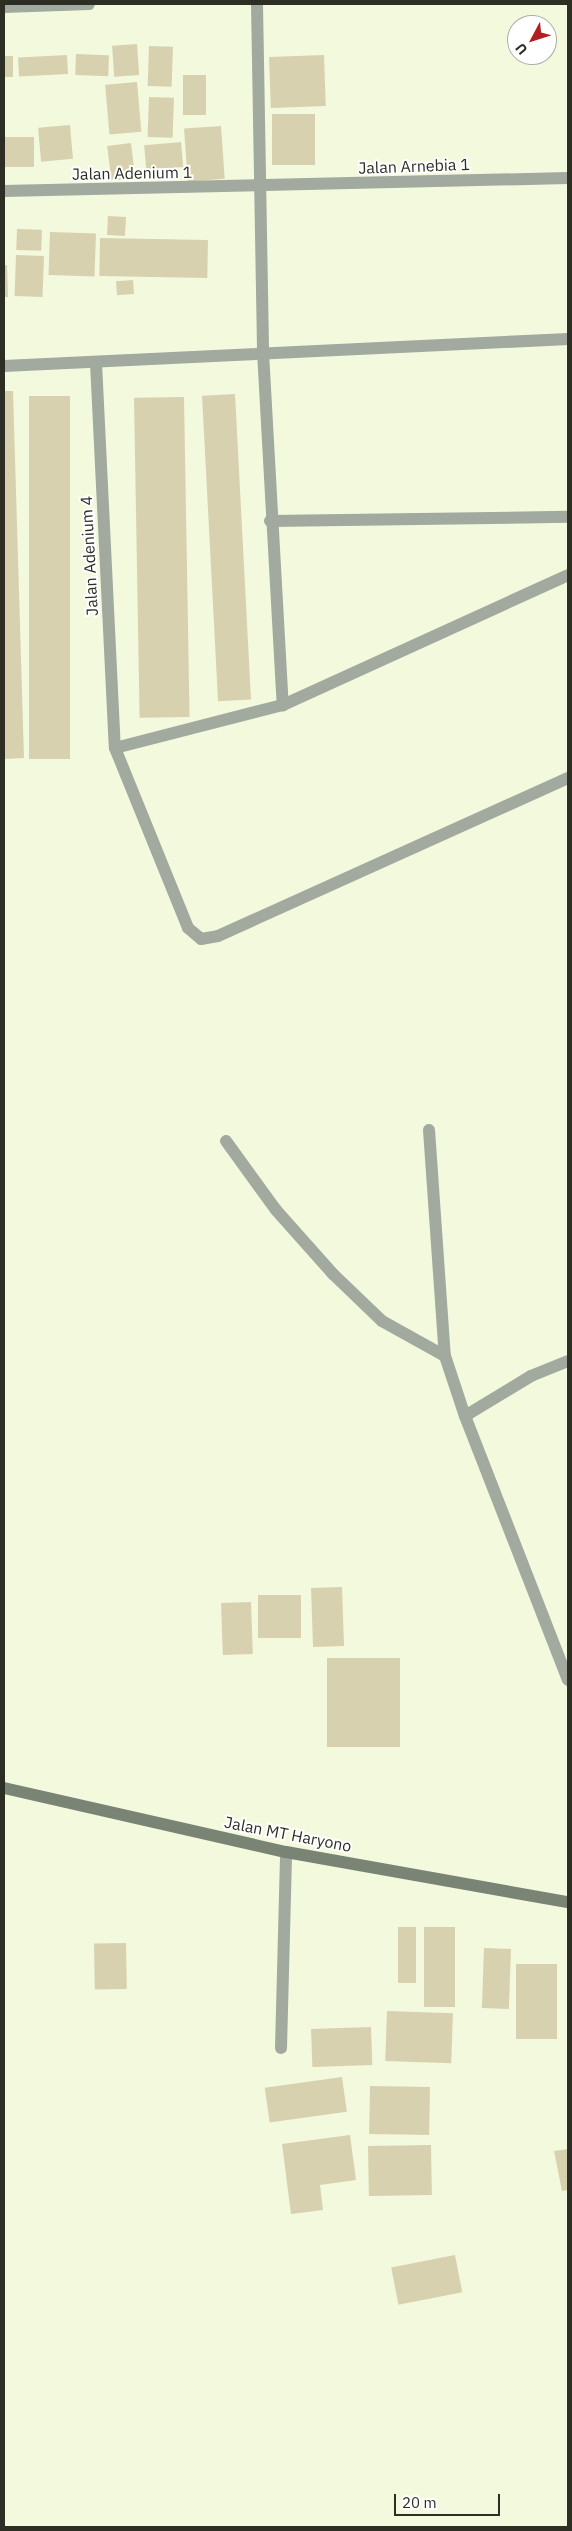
<!DOCTYPE html>
<style>
body{margin:0}
#map{position:relative;width:572px;height:2531px;overflow:hidden;background:#f3f9dd;font-family:"IBM Plex Sans",sans-serif}
div>[style]{position:absolute}
.building>*{inset:0;background:#d8d1af;transform-origin:0 0}
.minor>*{height:12px;margin:-6px;padding:0 6px;transform-origin:6px;border-radius:6px;background:#a2a99e}
.tertiary>*{height:12px;margin:-6px;padding:0 6px;transform-origin:6px;border-radius:6px;background:#a2a99e}
.secondary>*{height:12px;margin:-6px;padding:0 6px;transform-origin:6px;border-radius:6px;background:#7a8475}
span{translate:-50% -50%;white-space:nowrap;text-align:center;line-height:1.15;-webkit-text-stroke:4px #fff;paint-order:stroke}
.street-label{font-size:16px;color:#2d2f24}
.frame{position:absolute;inset:0;border:5px solid #2d2f24;pointer-events:none}
.north{position:absolute;left:507px;top:15px;width:50px;height:50px;box-sizing:border-box;background:#fff;border:1px solid #abaca7;border-radius:50%;rotate:230deg;font-size:14px;font-weight:700;line-height:20px;text-align:center;color:#2d2f24}
.north::after{content:'';display:block;margin:auto;width:18px;height:22px;background:#b01e22;clip-path:polygon(50% 0,100% 100%,50% 72%,0 100%)}
.scale{position:absolute;left:394px;top:2494px;width:106px;height:22px;box-sizing:border-box;border:2px solid #2d2f24;border-top:0;padding-left:6px;font-size:15px;line-height:18px;white-space:nowrap;color:#2d2f24;-webkit-text-stroke:4px #fff;paint-order:stroke}
</style>
<div id="map">
<div class="building">
<div style="left:137px;top:44px;width:31px;height:25px;rotate:86deg"></div>
<div style="left:149px;top:46px;width:24px;height:40px;rotate:2deg"></div>
<div style="left:76px;top:54px;width:33px;height:21px;rotate:2deg"></div>
<div style="left:67px;top:55px;width:19px;height:49px;rotate:87deg"></div>
<div style="left:324px;top:55px;width:51px;height:55px;rotate:88deg"></div>
<div style="left:4px;top:56px;width:9px;height:21px"></div>
<div style="left:183px;top:75px;width:23px;height:40px"></div>
<div style="left:137px;top:82px;width:50px;height:32px;rotate:85deg"></div>
<div style="left:149px;top:97px;width:25px;height:40px;rotate:2deg"></div>
<div style="left:272px;top:114px;width:43px;height:51px"></div>
<div style="left:70px;top:125px;width:34px;height:32px;rotate:85deg"></div>
<div style="left:221px;top:126px;width:53px;height:37px;rotate:86deg"></div>
<div style="left:4px;top:137px;width:30px;height:30px"></div>
<div style="left:181px;top:142px;width:25px;height:37px;rotate:85deg"></div>
<div style="left:131px;top:143px;width:35px;height:24px;rotate:83deg"></div>
<div style="left:108px;top:216px;width:18px;height:19px;rotate:3deg"></div>
<div style="left:17px;top:229px;width:25px;height:21px;rotate:2deg"></div>
<div style="left:50px;top:232px;width:46px;height:43px;rotate:2deg"></div>
<div style="left:100px;top:238px;width:108px;height:38px;rotate:1deg"></div>
<div style="left:16px;top:255px;width:28px;height:41px;rotate:2deg"></div>
<div style="clip-path:polygon(4px 265px,7px 265px,8px 297px,4px 297px)"></div>
<div style="left:133px;top:280px;width:14px;height:17px;rotate:86deg"></div>
<div style="clip-path:polygon(4px 391px,13px 391px,24px 758px,4px 759px)"></div>
<div style="left:235px;top:394px;width:306px;height:33px;rotate:87deg"></div>
<div style="left:29px;top:396px;width:41px;height:363px"></div>
<div style="left:184px;top:397px;width:320px;height:50px;rotate:89deg"></div>
<div style="left:342px;top:1587px;width:59px;height:31px;rotate:88deg"></div>
<div style="left:258px;top:1595px;width:43px;height:43px"></div>
<div style="left:251px;top:1602px;width:52px;height:30px;rotate:88deg"></div>
<div style="left:327px;top:1658px;width:73px;height:89px"></div>
<div style="left:398px;top:1927px;width:18px;height:56px"></div>
<div style="left:424px;top:1927px;width:31px;height:80px"></div>
<div style="left:126px;top:1943px;width:46px;height:32px;rotate:89deg"></div>
<div style="left:484px;top:1948px;width:27px;height:60px;rotate:2deg"></div>
<div style="left:516px;top:1964px;width:41px;height:75px"></div>
<div style="left:387px;top:2011px;width:66px;height:50px;rotate:2deg"></div>
<div style="left:371px;top:2027px;width:38px;height:60px;rotate:88deg"></div>
<div style="left:342px;top:2077px;width:35px;height:78px;rotate:82deg"></div>
<div style="left:370px;top:2086px;width:60px;height:48px;rotate:1deg"></div>
<div style="clip-path:polygon(350px 2135px,356px 2180px,320px 2185px,323px 2210px,291px 2214px,282px 2144px)"></div>
<div style="left:431px;top:2145px;width:50px;height:63px;rotate:89deg"></div>
<div style="clip-path:polygon(568px 2149px,568px 2190px,562px 2191px,554px 2151px)"></div>
<div style="left:455px;top:2255px;width:38px;height:65px;rotate:79deg"></div>
</div>
<div class="minor">
<div style="left:257px;top:4px;width:348px;rotate:89deg"></div>
<div style="left:263px;top:352px;width:354px;rotate:86.8deg"></div>
<div style="left:4px;top:191px;width:564px;rotate:-1.32deg"></div>
<div style="left:96px;top:363px;width:385px;rotate:87.2deg"></div>
<div style="left:115px;top:748px;width:194px;rotate:67.9deg"></div>
<div style="left:188px;top:928px;width:17px;rotate:40deg"></div>
<div style="left:201px;top:939px;width:17px;rotate:-10deg"></div>
<div style="left:218px;top:936px;width:384px;rotate:-24.3deg"></div>
<div style="left:4px;top:366px;width:565px;rotate:-2.74deg"></div>
<div style="left:270px;top:521px;width:298px;rotate:-0.8deg"></div>
<div style="left:115px;top:748px;width:173px;rotate:-14.4deg"></div>
<div style="left:283px;top:705px;width:313px;rotate:-24.5deg"></div>
<div style="left:429px;top:1130px;width:227px;rotate:86deg"></div>
<div style="left:226px;top:1141px;width:85px;rotate:54.1deg"></div>
<div style="left:276px;top:1210px;width:86px;rotate:48.3deg"></div>
<div style="left:333px;top:1274px;width:68px;rotate:43.8deg"></div>
<div style="left:382px;top:1321px;width:72px;rotate:29.1deg"></div>
<div style="left:445px;top:1356px;width:63px;rotate:71.6deg"></div>
<div style="left:568px;top:1361px;width:40px;rotate:158deg"></div>
<div style="left:531px;top:1376px;width:77px;rotate:148.8deg"></div>
<div style="left:465px;top:1416px;width:283px;rotate:68.7deg"></div>
<div style="left:281px;top:2048px;width:196px;rotate:-88.5deg"></div>
</div>
<div class="tertiary">
<div style="left:4px;top:7px;width:85px;rotate:-2deg"></div>
</div>
<div class="secondary">
<div style="left:4px;top:1788px;width:289px;rotate:12.8deg"></div>
<div style="left:286px;top:1852px;width:286px;rotate:10.1deg"></div>
</div>
<div class="street-label">
<span style="left:414px;top:166px;rotate:-2deg">Jalan Arnebia 1</span>
<span style="left:132px;top:173px;rotate:-1deg">Jalan Adenium 1</span>
<span style="left:89px;top:556px;rotate:-93deg">Jalan Adenium 4</span>
<span style="left:288px;top:1834px;rotate:11deg">Jalan MT Haryono</span>
</div>
<div class="frame"></div>
<div class="north">U</div>
<div class="scale">20 m</div>
</div>
